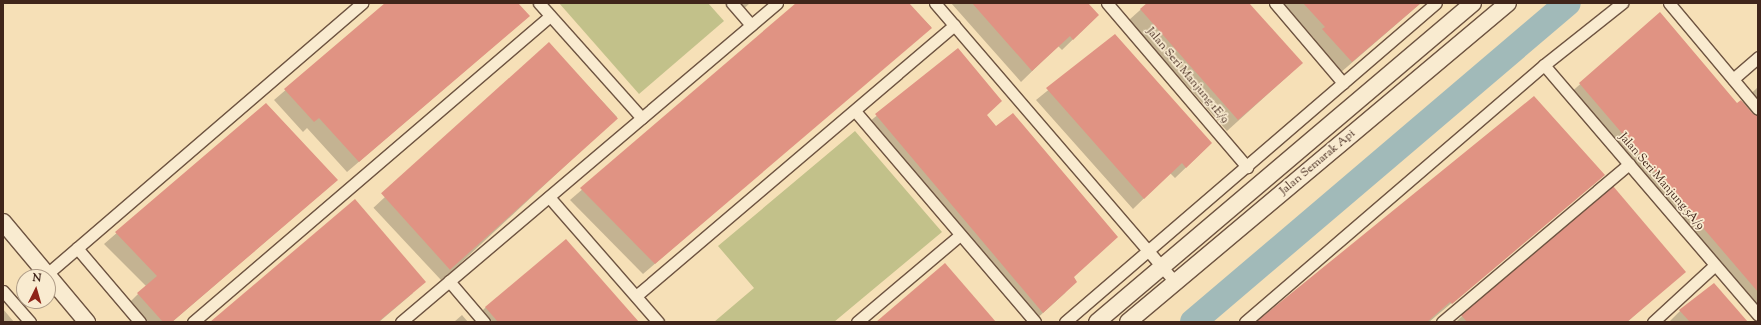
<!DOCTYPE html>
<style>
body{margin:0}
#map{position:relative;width:1761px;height:325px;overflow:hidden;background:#f6e0b7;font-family:"Sorts Mill Goudy",serif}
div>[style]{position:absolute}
.green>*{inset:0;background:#c2c18a}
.shadow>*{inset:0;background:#0003;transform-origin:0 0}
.river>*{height:26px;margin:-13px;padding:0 13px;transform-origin:13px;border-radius:13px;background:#a1bab9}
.building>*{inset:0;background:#e09383;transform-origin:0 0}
.roads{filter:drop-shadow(1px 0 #6e5441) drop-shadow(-1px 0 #6e5441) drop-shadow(0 1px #6e5441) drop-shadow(0 -1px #6e5441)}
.street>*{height:11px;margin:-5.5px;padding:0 5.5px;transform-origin:5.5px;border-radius:5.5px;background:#f9ebd0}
.secondary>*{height:16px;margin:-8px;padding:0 8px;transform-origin:8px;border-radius:8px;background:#f9ebd0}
span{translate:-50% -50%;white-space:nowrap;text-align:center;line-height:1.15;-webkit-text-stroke:3.5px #f9ebd0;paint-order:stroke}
.street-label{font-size:12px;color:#40251a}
.frame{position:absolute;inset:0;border:4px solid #40251a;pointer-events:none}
.north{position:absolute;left:16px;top:269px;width:40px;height:40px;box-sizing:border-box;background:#f9ebd0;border:1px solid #af9c87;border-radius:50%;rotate:5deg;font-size:11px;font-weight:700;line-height:16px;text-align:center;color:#40251a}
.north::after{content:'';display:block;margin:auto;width:14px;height:18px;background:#8f2418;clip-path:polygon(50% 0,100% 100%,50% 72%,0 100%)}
</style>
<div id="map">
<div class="green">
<div style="clip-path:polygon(559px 3px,708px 3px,724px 21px,639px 94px)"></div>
<div style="clip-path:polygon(855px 131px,942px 232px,834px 322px,714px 322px,754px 288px,718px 246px)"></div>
</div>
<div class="shadow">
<div style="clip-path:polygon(387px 3px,517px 3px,529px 16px,347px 172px,307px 128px,303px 132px,274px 100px)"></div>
<div style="clip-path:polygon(729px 3px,750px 3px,738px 14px)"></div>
<div style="clip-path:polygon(798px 3px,908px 3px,931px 27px,643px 274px,570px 200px)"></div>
<div style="clip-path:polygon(951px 3px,1087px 3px,1098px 15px,1062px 50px,1058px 46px,1021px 82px)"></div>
<div style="clip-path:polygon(1148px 3px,1248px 3px,1290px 74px,1227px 131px,1129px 20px)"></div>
<div style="clip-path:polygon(1282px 3px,1421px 3px,1340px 73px,1311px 41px,1314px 38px)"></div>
<div style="clip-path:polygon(1660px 13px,1758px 129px,1758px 316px,1568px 95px)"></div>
<div style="clip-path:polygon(1115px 36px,1200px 154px,1175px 178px,1170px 173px,1133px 209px,1036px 100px)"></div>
<div style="left:549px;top:44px;width:100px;height:240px;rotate:47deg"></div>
<div style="clip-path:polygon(958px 50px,986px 115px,1073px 278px,1065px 293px,1033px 322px,864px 126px)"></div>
<div style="clip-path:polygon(1758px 87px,1758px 120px,1742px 102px)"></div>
<div style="clip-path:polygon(266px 104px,337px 180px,172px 322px,142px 322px,127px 305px,146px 286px,104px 244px)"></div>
<div style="clip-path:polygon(1604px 175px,1429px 322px,1258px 322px)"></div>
<div style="clip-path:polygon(1684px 272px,1627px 322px,1456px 322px,1462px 316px)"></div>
<div style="clip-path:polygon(1714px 285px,1746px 322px,1669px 322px,1680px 311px)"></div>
<div style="clip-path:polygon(413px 293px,379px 322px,212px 322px)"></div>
<div style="clip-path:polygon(486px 307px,638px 322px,478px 322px,475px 318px)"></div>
<div style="clip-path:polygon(3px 309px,14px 322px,3px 322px)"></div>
<div style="clip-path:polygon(462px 315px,468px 322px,454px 322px)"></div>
</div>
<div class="river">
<div style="left:1193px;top:322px;width:492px;rotate:-40.4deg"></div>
</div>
<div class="building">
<div style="clip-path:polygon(385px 3px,518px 3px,530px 16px,359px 162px,319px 118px,314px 122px,284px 89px)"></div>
<div style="clip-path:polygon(796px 3px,909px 3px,932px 28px,655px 264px,580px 188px)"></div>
<div style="clip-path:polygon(972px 3px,1088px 3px,1099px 15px,1073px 40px,1070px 36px,1032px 71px)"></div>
<div style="clip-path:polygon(1147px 3px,1249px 3px,1303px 63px,1238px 120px,1140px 9px)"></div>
<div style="clip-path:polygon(1303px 3px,1421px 3px,1352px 62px,1322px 29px,1325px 27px)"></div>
<div style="clip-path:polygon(1660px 12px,1737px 103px,1741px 100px,1753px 114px,1758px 116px,1758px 292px,1579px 83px)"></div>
<div style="clip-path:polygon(1115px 34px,1212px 143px,1186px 168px,1182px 163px,1144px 199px,1046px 88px)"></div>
<div style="left:549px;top:42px;width:103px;height:226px;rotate:48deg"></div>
<div style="clip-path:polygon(958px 48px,1002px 101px,987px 115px,996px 126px,1013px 113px,1118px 237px,1074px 277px,1077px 282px,1043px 313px,875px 114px)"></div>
<div style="clip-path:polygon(1534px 96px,1605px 175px,1452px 304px,1450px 302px,1427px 322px,1256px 322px)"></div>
<div style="clip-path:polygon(266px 103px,338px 180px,172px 322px,163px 322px,137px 293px,157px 276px,115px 232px)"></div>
<div style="clip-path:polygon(1613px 186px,1686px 272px,1627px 322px,1467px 322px,1461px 315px)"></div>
<div style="clip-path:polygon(355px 199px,426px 282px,378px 322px,210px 322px)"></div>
<div style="clip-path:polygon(566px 239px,639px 322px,498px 322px,485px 307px)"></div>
<div style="clip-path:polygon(945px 263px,996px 322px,876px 322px)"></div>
<div style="clip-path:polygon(1714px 283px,1748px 322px,1690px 322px,1679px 310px)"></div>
</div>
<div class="roads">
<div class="street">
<div style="left:539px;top:3px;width:154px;rotate:48.2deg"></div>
<div style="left:732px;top:3px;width:29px;rotate:49deg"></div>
<div style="left:935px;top:3px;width:368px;rotate:49.3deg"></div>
<div style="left:1107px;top:3px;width:216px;rotate:49.5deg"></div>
<div style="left:1275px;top:3px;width:105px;rotate:49.6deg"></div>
<div style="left:1669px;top:3px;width:138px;rotate:50deg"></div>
<div style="left:1544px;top:65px;width:329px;rotate:49.4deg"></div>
<div style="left:1733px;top:79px;width:33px;rotate:-41deg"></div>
<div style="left:855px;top:111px;width:277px;rotate:49.5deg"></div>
<div style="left:549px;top:197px;width:166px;rotate:48.9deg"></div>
<div style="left:77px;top:248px;width:97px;rotate:49.6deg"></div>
<div style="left:47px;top:274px;width:416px;rotate:-40.7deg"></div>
<div style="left:449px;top:281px;width:54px;rotate:49.5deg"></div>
<div style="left:3px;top:291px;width:41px;rotate:48.9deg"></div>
<div style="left:636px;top:296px;width:418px;rotate:-40.4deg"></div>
<div style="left:193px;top:322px;width:470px;rotate:-40.6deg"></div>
<div style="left:401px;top:322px;width:493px;rotate:-40.3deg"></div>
<div style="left:857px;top:322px;width:135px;rotate:-40.2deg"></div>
<div style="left:1065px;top:322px;width:489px;rotate:-40.7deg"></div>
<div style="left:1245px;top:322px;width:394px;rotate:-40.7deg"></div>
<div style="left:1544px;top:65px;width:100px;rotate:-38.5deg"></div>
<div style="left:1442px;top:322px;width:245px;rotate:-40.2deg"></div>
<div style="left:1653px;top:322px;width:84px;rotate:-42.6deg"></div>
</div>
<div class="secondary">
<div style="left:3px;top:222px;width:131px;rotate:50deg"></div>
<div style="left:1097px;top:322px;width:493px;rotate:-40.3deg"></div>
<div style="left:1128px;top:322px;width:496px;rotate:-40deg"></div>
</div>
</div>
<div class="street-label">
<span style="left:1187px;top:76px;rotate:50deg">Jalan Seri Manjung 1E/9</span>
<span style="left:1318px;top:163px;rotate:-40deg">Jalan Semarak Api</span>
<span style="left:1661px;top:182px;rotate:49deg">Jalan Seri Manjung 5A/9</span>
</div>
<div class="frame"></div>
<div class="north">N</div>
</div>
